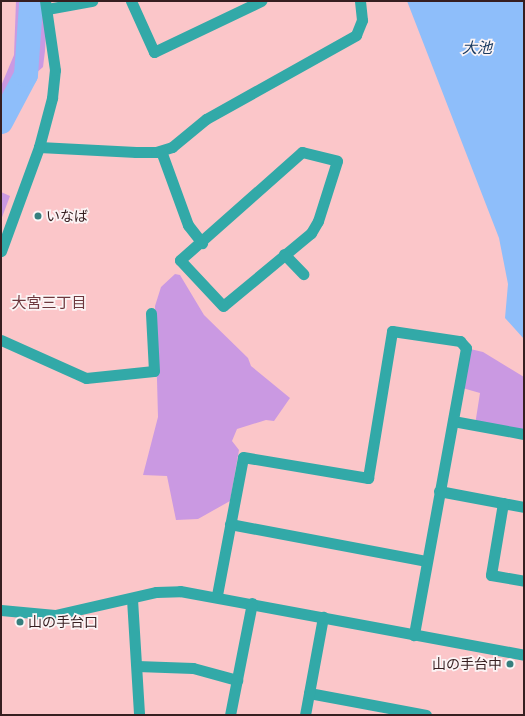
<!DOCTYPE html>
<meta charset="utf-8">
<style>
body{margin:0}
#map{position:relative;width:525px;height:716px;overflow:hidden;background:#fbc6c9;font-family:Quicksand,"Noto Sans JP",sans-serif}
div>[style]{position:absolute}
.green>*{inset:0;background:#ca99e2}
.water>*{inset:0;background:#8ebefa}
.river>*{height:24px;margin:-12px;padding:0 12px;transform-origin:12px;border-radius:12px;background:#8ebefa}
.minor>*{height:11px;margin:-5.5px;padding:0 5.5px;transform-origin:5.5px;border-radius:5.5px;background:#32a9a8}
.tertiary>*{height:11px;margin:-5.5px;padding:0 5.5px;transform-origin:5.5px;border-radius:5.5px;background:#32a9a8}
.dots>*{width:11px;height:11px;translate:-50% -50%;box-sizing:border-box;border:2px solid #fbf4f5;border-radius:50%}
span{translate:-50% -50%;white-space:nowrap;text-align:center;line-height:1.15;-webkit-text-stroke:3.5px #fbf4f5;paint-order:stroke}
.poi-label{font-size:14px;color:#361e20}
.left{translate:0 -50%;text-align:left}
.right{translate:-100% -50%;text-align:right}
.water-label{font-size:15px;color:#193a61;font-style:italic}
.neighbourhood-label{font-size:15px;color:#6d383e}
.frame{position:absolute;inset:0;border:2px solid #361e20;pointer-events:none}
</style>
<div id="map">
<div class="green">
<div style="clip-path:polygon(16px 1px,40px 1px,46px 32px,45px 51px,43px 67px,35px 74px,26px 99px,1px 132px,1px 86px,14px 55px)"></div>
<div style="clip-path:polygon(1px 192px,10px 196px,1px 220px)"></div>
<div style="clip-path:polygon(175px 274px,180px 275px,204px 315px,248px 358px,251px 366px,290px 398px,274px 421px,266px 420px,237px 429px,232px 441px,239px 450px,230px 501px,198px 519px,176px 520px,167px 476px,143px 475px,158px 417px,155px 306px,161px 287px)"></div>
<div style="clip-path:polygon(466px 348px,483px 352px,524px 377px,524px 434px,475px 425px,480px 393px,459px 387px)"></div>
</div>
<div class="water">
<div style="clip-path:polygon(407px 1px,524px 1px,524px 339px,505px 318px,508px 284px,499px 238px)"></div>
</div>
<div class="river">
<div style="left:1px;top:122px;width:53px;rotate:-62deg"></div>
<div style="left:26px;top:75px;width:69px;rotate:-85.9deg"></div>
<div style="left:31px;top:6px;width:7px;rotate:-45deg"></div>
</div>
<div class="minor">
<div style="left:131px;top:1px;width:56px;rotate:65.7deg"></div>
<div style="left:154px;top:52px;width:119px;rotate:-25.5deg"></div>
<div style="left:47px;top:9px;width:46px;rotate:-10.1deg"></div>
<div style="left:39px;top:147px;width:97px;rotate:3deg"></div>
<div style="left:136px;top:152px;width:20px"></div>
<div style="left:156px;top:152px;width:17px;rotate:-17deg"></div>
<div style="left:172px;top:147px;width:44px;rotate:-39.5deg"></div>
<div style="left:206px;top:119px;width:172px;rotate:-29.2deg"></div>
<div style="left:356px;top:35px;width:16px;rotate:-68deg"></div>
<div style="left:362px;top:20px;width:19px;rotate:-96deg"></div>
<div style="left:161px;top:151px;width:79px;rotate:70deg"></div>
<div style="left:188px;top:225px;width:23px;rotate:52deg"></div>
<div style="left:302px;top:152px;width:36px;rotate:14deg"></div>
<div style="left:337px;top:161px;width:63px;rotate:107.6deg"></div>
<div style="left:318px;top:221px;width:14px;rotate:120deg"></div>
<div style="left:311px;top:233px;width:114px;rotate:140.3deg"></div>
<div style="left:223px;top:306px;width:63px;rotate:-133.1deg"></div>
<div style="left:180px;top:260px;width:163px;rotate:-41.5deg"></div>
<div style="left:284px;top:254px;width:28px;rotate:46deg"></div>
<div style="left:1px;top:340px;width:93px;rotate:24.1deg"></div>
<div style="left:86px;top:378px;width:68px;rotate:-5.9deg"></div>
<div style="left:154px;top:371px;width:58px;rotate:-93deg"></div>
<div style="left:453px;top:421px;width:72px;rotate:10.4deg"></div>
<div style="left:439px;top:491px;width:86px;rotate:10.7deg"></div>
<div style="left:503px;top:503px;width:73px;rotate:99.5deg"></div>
<div style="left:491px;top:575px;width:34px;rotate:10deg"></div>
<div style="left:230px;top:524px;width:199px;rotate:10.7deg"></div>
<div style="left:217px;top:595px;width:140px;rotate:-79.3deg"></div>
<div style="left:243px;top:457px;width:127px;rotate:9.5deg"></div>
<div style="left:368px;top:478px;width:149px;rotate:-80.7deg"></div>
<div style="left:392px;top:331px;width:69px;rotate:8.4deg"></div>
<div style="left:460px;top:341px;width:9px;rotate:49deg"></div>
<div style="left:466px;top:348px;width:292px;rotate:100.3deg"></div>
<div style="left:132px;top:599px;width:116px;rotate:86.5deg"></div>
<div style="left:137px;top:666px;width:56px;rotate:2deg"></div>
<div style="left:193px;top:668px;width:46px;rotate:15.3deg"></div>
<div style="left:309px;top:693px;width:119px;rotate:10.6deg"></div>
<div style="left:305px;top:715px;width:100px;rotate:-79.6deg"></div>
</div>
<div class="tertiary">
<div style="left:1px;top:251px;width:111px;rotate:-69.9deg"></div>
<div style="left:39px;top:147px;width:51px;rotate:-75.1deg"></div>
<div style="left:52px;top:98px;width:28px;rotate:-84deg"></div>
<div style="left:55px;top:70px;width:70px;rotate:-98.2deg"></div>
<div style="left:1px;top:610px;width:54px;rotate:5.3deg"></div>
<div style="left:55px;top:615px;width:104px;rotate:-12.8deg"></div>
<div style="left:156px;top:592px;width:24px;rotate:-2deg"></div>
<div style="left:180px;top:591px;width:350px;rotate:10.5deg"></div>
<div style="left:230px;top:715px;width:114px;rotate:-78.9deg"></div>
</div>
<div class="dots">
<div style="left:38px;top:216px;background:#367f7e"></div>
<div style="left:20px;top:622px;background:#367f7e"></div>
<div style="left:510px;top:664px;background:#367f7e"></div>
</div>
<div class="poi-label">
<span class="left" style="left:46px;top:216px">いなば</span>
<span class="left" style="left:28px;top:622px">山の手台口</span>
<span class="right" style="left:502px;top:664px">山の手台中</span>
</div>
<div class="water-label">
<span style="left:477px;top:48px">大池</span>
</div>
<div class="neighbourhood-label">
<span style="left:49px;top:303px">大宮三丁目</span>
</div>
<div class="frame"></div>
</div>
